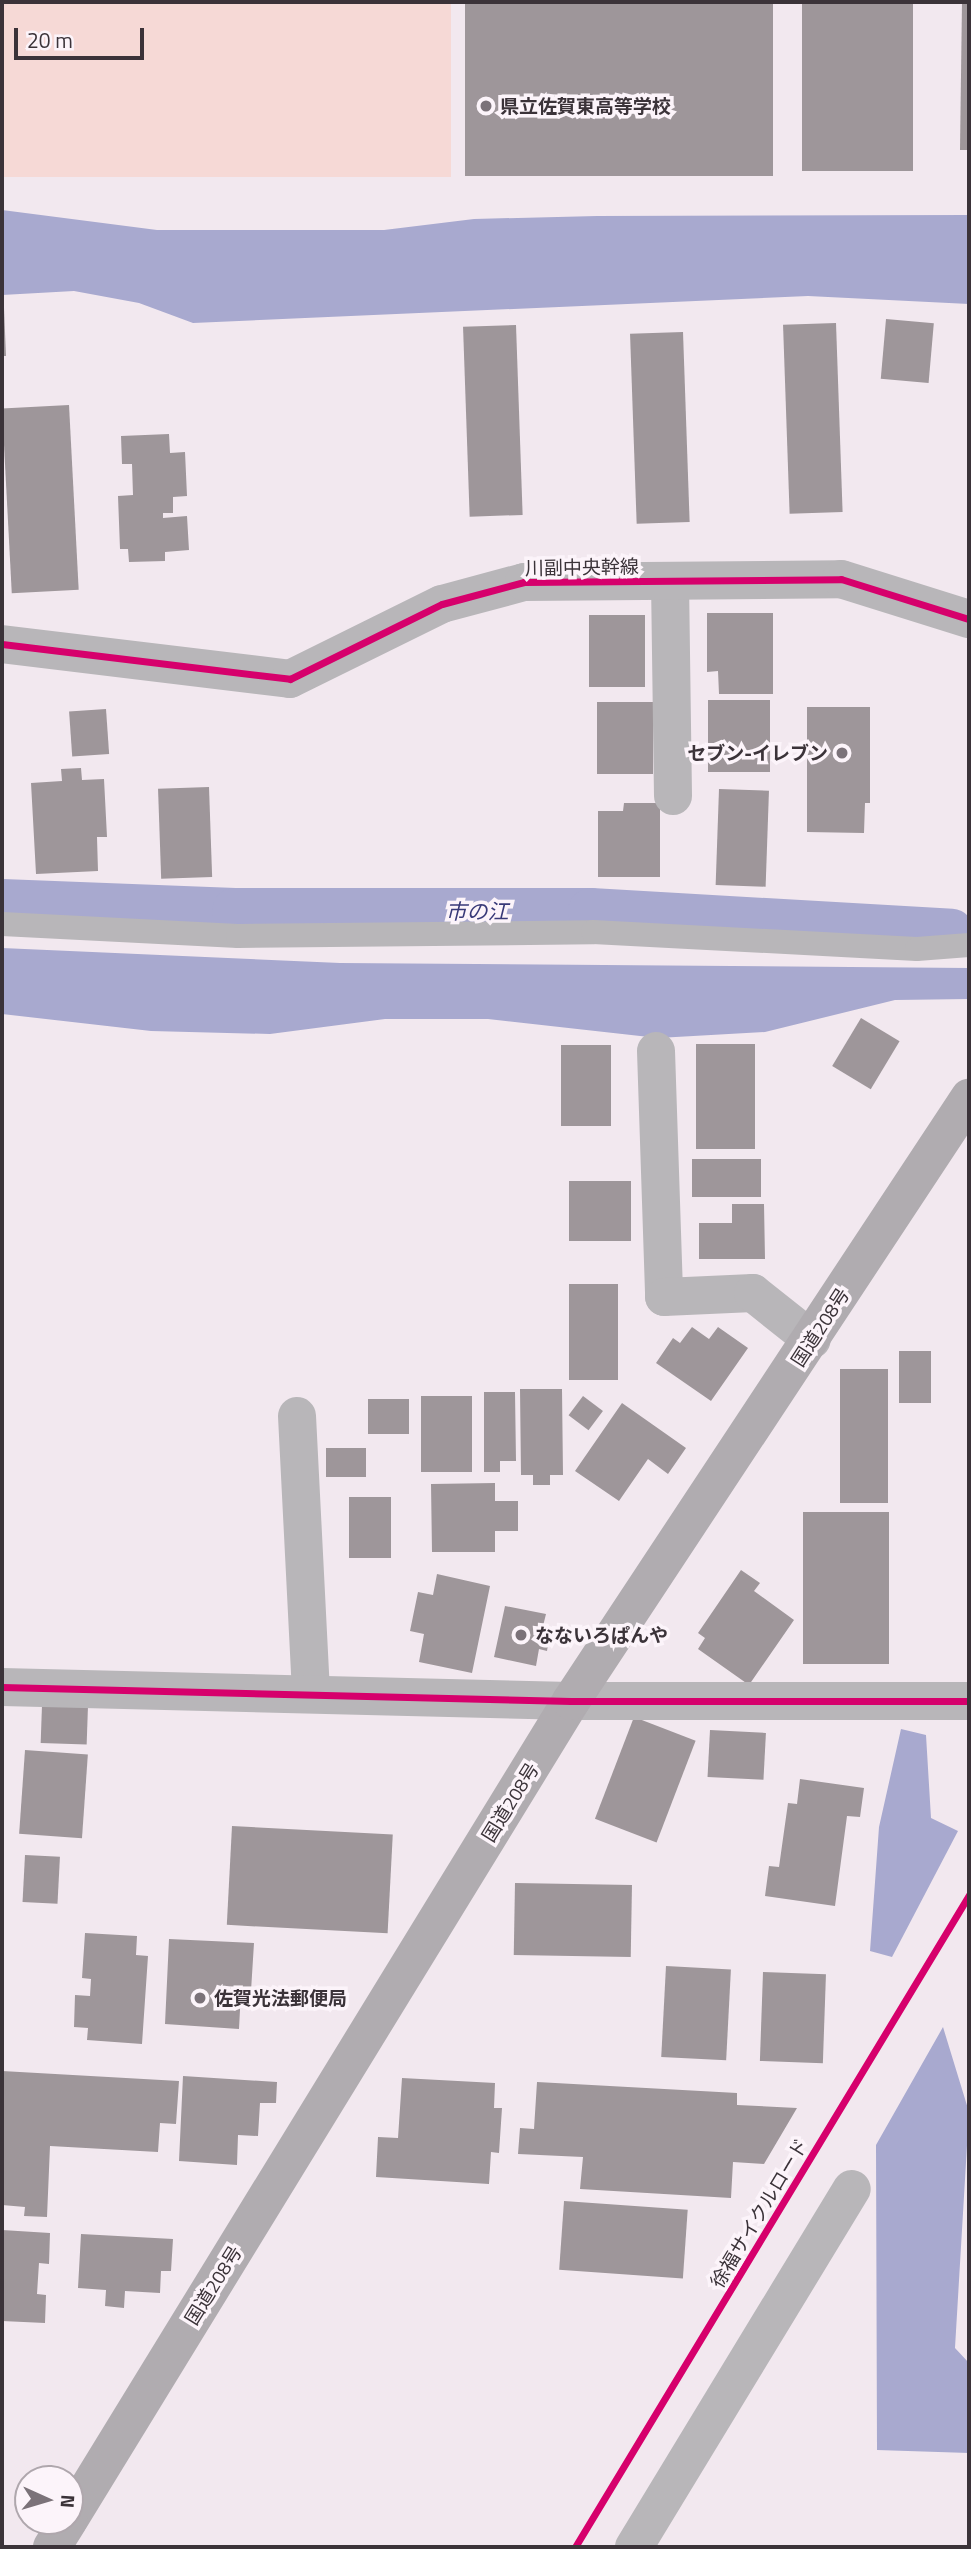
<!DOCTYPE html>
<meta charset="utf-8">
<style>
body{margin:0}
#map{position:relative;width:971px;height:2549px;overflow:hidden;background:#f2e8ef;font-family:"Titillium Web","Noto Sans JP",sans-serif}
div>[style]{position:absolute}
.green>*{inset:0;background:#f6d9d6;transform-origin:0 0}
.water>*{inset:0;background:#a8a9cf}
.canal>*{height:46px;margin:-23px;padding:0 23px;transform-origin:23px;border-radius:23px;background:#a8a9cf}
.building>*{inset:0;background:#9e969a;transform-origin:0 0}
.service>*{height:24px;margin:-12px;padding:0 12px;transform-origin:12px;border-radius:12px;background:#b8b6b9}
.minor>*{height:38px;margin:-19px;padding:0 19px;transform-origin:19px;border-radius:19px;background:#b8b6b9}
.tertiary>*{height:38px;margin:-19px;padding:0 19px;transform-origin:19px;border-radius:19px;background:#b8b6b9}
.trunk>*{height:38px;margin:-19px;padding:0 19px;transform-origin:19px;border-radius:19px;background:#b0acb0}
.cycleway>*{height:7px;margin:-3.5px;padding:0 3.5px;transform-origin:3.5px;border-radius:3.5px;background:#d6006c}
.dots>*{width:19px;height:19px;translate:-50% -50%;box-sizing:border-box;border:4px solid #fcf4fa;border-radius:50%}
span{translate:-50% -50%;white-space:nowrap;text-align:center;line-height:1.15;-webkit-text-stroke:7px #fcf4fa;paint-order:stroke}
.poi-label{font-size:19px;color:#3b3339;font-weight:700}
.left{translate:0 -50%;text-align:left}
.right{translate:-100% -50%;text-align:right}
.street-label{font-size:19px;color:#3b3339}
.water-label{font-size:21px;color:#383978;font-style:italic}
.frame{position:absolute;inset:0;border:4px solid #3b3339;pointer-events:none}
.north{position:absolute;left:14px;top:2465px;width:70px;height:70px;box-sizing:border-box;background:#fcf4fa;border:2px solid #afa7ad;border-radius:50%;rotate:94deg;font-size:19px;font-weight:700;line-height:28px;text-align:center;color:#3b3339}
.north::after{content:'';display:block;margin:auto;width:24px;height:32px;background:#7b7279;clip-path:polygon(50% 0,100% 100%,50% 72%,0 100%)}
.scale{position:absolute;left:14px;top:28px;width:130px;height:32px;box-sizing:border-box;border:4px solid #3b3339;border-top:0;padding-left:9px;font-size:21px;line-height:24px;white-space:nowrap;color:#3b3339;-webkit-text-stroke:5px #fcf4fa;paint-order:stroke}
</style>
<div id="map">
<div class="green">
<div style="left:2px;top:2px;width:449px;height:175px"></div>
</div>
<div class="water">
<div style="clip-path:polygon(2px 210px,157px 230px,384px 230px,474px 219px,597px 216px,969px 215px,969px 304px,808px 296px,193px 323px,139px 303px,74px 291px,2px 295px)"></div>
<div style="clip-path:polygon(2px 948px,340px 963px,969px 968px,969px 999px,895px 1000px,765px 1032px,658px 1038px,488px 1019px,385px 1019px,270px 1034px,151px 1031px,2px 1014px)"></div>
<div style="clip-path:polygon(901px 1729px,926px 1735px,931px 1818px,958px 1831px,892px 1957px,870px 1951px,879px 1827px)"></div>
<div style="clip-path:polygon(943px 2027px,969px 2112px,955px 2348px,969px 2363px,969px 2453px,877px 2450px,876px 2145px)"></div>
</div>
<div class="canal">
<div style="left:2px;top:902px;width:233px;rotate:2.2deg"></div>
<div style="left:235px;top:911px;width:356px"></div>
<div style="left:591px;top:911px;width:361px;rotate:3.3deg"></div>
</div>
<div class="building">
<div style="left:465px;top:2px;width:308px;height:174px"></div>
<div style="left:802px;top:2px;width:111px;height:169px"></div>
<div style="clip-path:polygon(962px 2px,969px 2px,969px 150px,960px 150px)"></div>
<div style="clip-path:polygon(2px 308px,4px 308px,6px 356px,2px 356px)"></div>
<div style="left:886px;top:319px;width:48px;height:60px;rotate:5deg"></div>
<div style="left:836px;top:323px;width:189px;height:53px;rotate:88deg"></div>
<div style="left:516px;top:325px;width:190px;height:53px;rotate:88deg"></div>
<div style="left:683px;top:332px;width:190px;height:53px;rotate:88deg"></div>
<div style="left:69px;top:405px;width:185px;height:67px;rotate:87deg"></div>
<div style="clip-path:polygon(169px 434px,170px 453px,185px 452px,187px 496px,173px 497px,173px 513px,163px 513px,163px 518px,187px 516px,189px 550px,165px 552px,165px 561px,129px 562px,128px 549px,120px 549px,118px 496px,133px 495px,132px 464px,122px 464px,121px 436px)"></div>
<div style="clip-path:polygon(707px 613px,773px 613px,773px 694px,719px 694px,718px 671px,707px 672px)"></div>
<div style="left:589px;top:615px;width:56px;height:72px"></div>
<div style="left:708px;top:700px;width:62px;height:72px"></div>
<div style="left:597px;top:702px;width:56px;height:72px"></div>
<div style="clip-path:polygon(807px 707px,870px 707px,870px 803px,865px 803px,864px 833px,807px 832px)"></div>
<div style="left:106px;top:709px;width:45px;height:37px;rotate:86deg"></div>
<div style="clip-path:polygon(81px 768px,82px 780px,104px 779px,107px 837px,97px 837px,98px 871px,36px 874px,31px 783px,62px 781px,61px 769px)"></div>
<div style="left:209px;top:787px;width:90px;height:51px;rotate:88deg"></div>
<div style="left:719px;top:789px;width:50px;height:96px;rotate:2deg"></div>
<div style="clip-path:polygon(624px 803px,660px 803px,660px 877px,598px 877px,598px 811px,623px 811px)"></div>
<div style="left:861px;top:1018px;width:45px;height:56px;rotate:31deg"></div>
<div style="left:755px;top:1044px;width:105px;height:59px;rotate:90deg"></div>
<div style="left:561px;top:1045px;width:50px;height:81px"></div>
<div style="left:692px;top:1159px;width:69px;height:38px"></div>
<div style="left:631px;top:1181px;width:60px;height:62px;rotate:90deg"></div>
<div style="clip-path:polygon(732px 1204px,764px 1204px,765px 1259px,699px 1259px,699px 1223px,732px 1223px)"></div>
<div style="left:569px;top:1284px;width:49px;height:96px"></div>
<div style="clip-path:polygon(692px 1327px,709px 1339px,718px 1327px,748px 1348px,711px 1401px,656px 1363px,673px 1338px,680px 1343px)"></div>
<div style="left:899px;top:1351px;width:32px;height:52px"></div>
<div style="left:840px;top:1369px;width:48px;height:134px"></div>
<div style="clip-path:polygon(520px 1389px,562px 1389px,563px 1475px,550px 1475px,550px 1485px,533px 1485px,533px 1475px,521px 1475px)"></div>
<div style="clip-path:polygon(484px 1392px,515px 1392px,516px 1461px,500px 1461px,500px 1472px,484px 1472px)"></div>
<div style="left:421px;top:1396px;width:51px;height:76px"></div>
<div style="left:583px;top:1396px;width:25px;height:24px;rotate:37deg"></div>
<div style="left:368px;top:1399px;width:41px;height:35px"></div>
<div style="clip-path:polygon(622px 1403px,686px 1448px,668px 1474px,648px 1459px,619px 1501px,575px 1471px)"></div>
<div style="left:326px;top:1448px;width:40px;height:29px"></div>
<div style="clip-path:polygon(495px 1483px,495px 1501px,518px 1501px,518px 1531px,495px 1531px,495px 1552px,432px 1552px,431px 1484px)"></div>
<div style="left:349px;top:1497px;width:42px;height:61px"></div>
<div style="left:889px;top:1512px;width:152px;height:86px;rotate:90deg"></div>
<div style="clip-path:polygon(741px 1570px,760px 1583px,754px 1591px,794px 1620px,749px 1685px,698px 1649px,705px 1638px,698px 1633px)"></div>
<div style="clip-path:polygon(437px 1574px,490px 1586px,472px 1673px,419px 1662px,424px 1634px,410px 1631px,418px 1592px,433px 1595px)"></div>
<div style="clip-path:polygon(505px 1606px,546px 1614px,542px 1630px,550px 1632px,547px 1651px,539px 1649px,536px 1666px,494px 1657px)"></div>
<div style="left:42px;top:1705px;width:46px;height:38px;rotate:2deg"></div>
<div style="left:634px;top:1717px;width:66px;height:109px;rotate:21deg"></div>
<div style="left:710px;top:1730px;width:56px;height:47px;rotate:3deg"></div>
<div style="left:25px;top:1750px;width:63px;height:84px;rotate:4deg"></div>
<div style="clip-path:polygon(800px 1779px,864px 1788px,860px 1817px,847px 1816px,835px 1906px,765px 1896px,769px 1866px,779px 1867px,788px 1803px,797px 1804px)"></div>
<div style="left:232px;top:1826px;width:161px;height:99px;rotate:3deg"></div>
<div style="left:25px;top:1855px;width:35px;height:47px;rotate:3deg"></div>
<div style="left:515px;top:1883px;width:117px;height:72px;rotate:1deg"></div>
<div style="clip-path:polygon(85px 1933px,137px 1936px,136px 1955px,148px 1956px,142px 2044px,87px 2040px,88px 2028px,74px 2027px,75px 1995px,90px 1996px,91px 1979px,82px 1978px)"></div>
<div style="clip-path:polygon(169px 1939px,254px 1943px,251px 1991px,241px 1991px,239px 2029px,165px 2024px)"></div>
<div style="left:666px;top:1966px;width:65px;height:91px;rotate:3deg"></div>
<div style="left:763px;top:1972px;width:63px;height:89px;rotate:2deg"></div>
<div style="clip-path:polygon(2px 2071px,179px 2081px,176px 2124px,160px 2123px,158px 2152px,50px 2146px,47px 2217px,24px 2216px,25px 2207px,2px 2205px)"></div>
<div style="clip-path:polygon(183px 2076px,277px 2082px,276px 2103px,260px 2103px,258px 2136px,238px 2135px,237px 2165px,179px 2161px)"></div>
<div style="clip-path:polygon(402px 2078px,495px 2083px,494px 2108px,502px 2108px,499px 2153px,491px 2152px,489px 2184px,376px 2177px,378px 2137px,398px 2138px)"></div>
<div style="clip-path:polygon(537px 2082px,737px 2093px,737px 2105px,797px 2108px,764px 2164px,733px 2162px,731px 2198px,580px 2189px,583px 2157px,518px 2154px,520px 2128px,534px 2129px)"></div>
<div style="left:564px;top:2201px;width:124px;height:69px;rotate:4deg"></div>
<div style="clip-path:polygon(2px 2230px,50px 2233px,49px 2264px,39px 2263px,37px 2294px,46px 2295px,45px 2323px,2px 2321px)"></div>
<div style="clip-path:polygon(81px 2234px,173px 2239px,171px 2271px,161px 2271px,160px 2293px,125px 2291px,124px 2308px,105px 2306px,106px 2290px,78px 2288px)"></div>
</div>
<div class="service">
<div style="left:2px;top:924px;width:236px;rotate:2.9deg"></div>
<div style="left:238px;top:936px;width:355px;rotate:-0.6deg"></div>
<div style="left:593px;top:932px;width:324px;rotate:3deg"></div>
<div style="left:917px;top:949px;width:52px;rotate:-4.4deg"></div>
</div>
<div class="minor">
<div style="left:670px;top:581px;width:215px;rotate:89.2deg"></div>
<div style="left:656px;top:1051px;width:246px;rotate:88.1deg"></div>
<div style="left:664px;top:1297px;width:89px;rotate:-2.6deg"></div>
<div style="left:753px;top:1293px;width:75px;rotate:38.5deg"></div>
<div style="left:297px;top:1416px;width:278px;rotate:87.1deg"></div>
<div style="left:2px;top:1687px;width:569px;rotate:1.41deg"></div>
<div style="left:571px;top:1701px;width:398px"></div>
<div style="left:634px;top:2547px;width:419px;rotate:-58.7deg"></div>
</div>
<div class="tertiary">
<div style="left:2px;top:644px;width:290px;rotate:6.9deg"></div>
<div style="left:290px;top:679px;width:169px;rotate:-26.3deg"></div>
<div style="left:442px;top:604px;width:85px;rotate:-15deg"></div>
<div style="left:524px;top:582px;width:317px;rotate:-0.5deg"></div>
<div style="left:841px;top:579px;width:134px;rotate:17.4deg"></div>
</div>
<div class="trunk">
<div style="left:70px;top:2518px;width:958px;rotate:-58.48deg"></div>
<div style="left:571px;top:1701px;width:723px;rotate:-56.57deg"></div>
<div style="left:52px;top:2547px;width:31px;rotate:-58deg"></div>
</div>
<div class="cycleway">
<div style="left:2px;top:644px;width:290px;rotate:6.9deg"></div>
<div style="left:290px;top:679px;width:169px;rotate:-26.3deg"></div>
<div style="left:442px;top:604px;width:85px;rotate:-15deg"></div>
<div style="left:524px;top:582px;width:317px;rotate:-0.5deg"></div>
<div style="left:841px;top:579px;width:134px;rotate:17.4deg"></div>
<div style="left:2px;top:1687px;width:569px;rotate:1.41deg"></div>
<div style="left:571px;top:1701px;width:398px"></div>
<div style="left:575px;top:2547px;width:762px;rotate:-58.86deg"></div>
</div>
<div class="dots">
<div style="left:486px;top:106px;background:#7b7279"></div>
<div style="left:842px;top:753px;background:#7b7279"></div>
<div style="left:521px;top:1635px;background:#7b7279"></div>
<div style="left:200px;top:1998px;background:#7b7279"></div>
</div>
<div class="poi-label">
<span class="left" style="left:500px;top:106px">県立佐賀東高等学校</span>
<span class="right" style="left:828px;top:753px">セブン-イレブン</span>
<span class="left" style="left:535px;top:1635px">なないろぱんや</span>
<span class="left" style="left:214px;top:1998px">佐賀光法郵便局</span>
</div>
<div class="street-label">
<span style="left:582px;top:567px;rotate:-1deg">川副中央幹線</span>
<span style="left:820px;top:1327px;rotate:-57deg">国道208号</span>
<span style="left:510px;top:1802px;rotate:-58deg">国道208号</span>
<span style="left:759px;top:2213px;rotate:-59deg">徐福サイクルロード</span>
<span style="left:213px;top:2285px;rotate:-58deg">国道208号</span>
</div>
<div class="water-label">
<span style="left:477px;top:911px">市の江</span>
</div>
<div class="frame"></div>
<div class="north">N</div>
<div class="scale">20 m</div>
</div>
